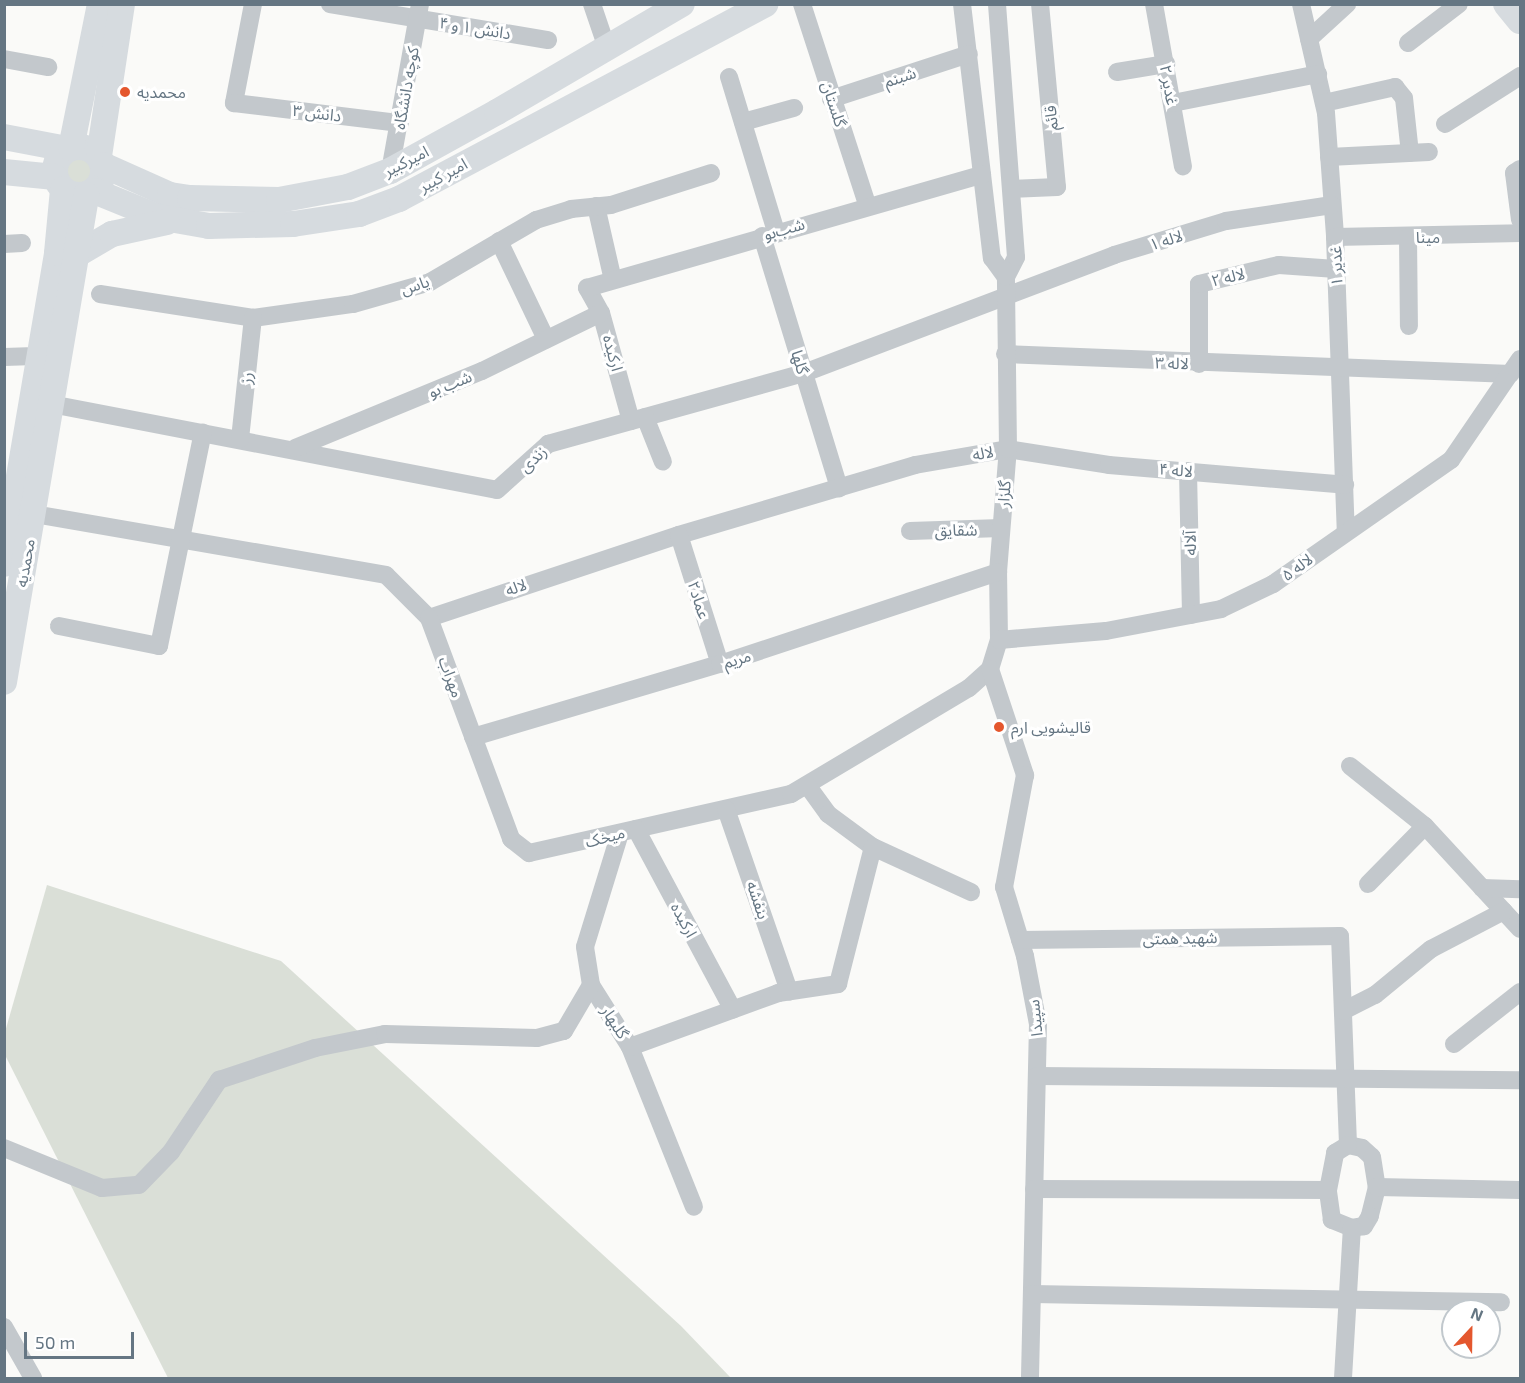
<!DOCTYPE html>
<meta charset="utf-8">
<style>
body{margin:0}
#map{position:relative;width:1525px;height:1383px;overflow:hidden;background:#fafaf8;font-family:"Exo 2","Noto Sans Arabic",sans-serif}
div>[style]{position:absolute}
.green>*{inset:0;background:#dadfd7}
.round{border-radius:50%}
.street>*{height:18px;margin:-9px;padding:0 9px;transform-origin:9px;border-radius:9px;background:#c3c8cc}
.secondary>*{height:26px;margin:-13px;padding:0 13px;transform-origin:13px;border-radius:13px;background:#d6dbdf}
.secondary>.ring{margin:-13px;padding:0;box-sizing:content-box;background:none;border:26px solid #d6dbdf;border-radius:50%}
.dots>*{width:16px;height:16px;translate:-50% -50%;box-sizing:border-box;border:3px solid #fff;border-radius:50%}
span{translate:-50% -50%;white-space:nowrap;text-align:center;line-height:1.15;-webkit-text-stroke:6px #fff;paint-order:stroke}
.street-label{font-size:16px;color:#657683}
.poi-label{font-size:16px;color:#657683}
.left{translate:0 -50%;text-align:left}
.frame{position:absolute;inset:0;border:6px solid #657683;pointer-events:none}
.north{position:absolute;left:1441px;top:1299px;width:60px;height:60px;box-sizing:border-box;background:#fff;border:2px solid #c1c8cd;border-radius:50%;rotate:22deg;font-size:16px;font-weight:700;line-height:24px;text-align:center;color:#657683}
.north::after{content:'';display:block;margin:auto;width:21px;height:27px;background:#e4572e;clip-path:polygon(50% 0,100% 100%,50% 72%,0 100%)}
.scale{position:absolute;left:24px;top:1332px;width:110px;height:27px;box-sizing:border-box;border:3px solid #657683;border-top:0;padding-left:8px;font-size:18px;line-height:21px;white-space:nowrap;color:#657683;-webkit-text-stroke:4px #fff;paint-order:stroke}
</style>
<div id="map">
<div class="green">
<div class="round" style="left:62px;top:152px;width:36px;height:36px"></div>
<div style="clip-path:polygon(47px 885px,281px 961px,681px 1326px,731px 1378px,168px 1378px,5px 1055px,5px 1032px)"></div>
</div>
<div class="street">
<div style="left:253px;top:4px;width:101px;rotate:100.9deg"></div>
<div style="left:234px;top:103px;width:167px;rotate:6.9deg"></div>
<div style="left:330px;top:4px;width:221px;rotate:9.4deg"></div>
<div style="left:592px;top:4px;width:46px;rotate:71.2deg"></div>
<div style="left:802px;top:4px;width:210px;rotate:72deg"></div>
<div style="left:962px;top:4px;width:256px;rotate:83.3deg"></div>
<div style="left:992px;top:258px;width:24px;rotate:54deg"></div>
<div style="left:1154px;top:4px;width:165px;rotate:79.9deg"></div>
<div style="left:1301px;top:4px;width:112px;rotate:77.1deg"></div>
<div style="left:1326px;top:113px;width:124px;rotate:85.8deg"></div>
<div style="left:1335px;top:237px;width:294px;rotate:87.9deg"></div>
<div style="left:1309px;top:39px;width:52px;rotate:-42.6deg"></div>
<div style="left:1408px;top:43px;width:64px;rotate:-37.4deg"></div>
<div style="left:4px;top:59px;width:45px;rotate:10.3deg"></div>
<div style="left:1117px;top:72px;width:50px;rotate:-9.3deg"></div>
<div style="left:729px;top:77px;width:162px;rotate:73.1deg"></div>
<div style="left:831px;top:99px;width:145px;rotate:-18.1deg"></div>
<div style="left:1173px;top:103px;width:148px;rotate:-11.3deg"></div>
<div style="left:1324px;top:103px;width:73px;rotate:-12.7deg"></div>
<div style="left:1395px;top:87px;width:14px;rotate:51deg"></div>
<div style="left:1404px;top:98px;width:55px;rotate:83.8deg"></div>
<div style="left:743px;top:122px;width:53px;rotate:-15.4deg"></div>
<div style="left:1445px;top:124px;width:89px;rotate:-32.6deg"></div>
<div style="left:1329px;top:157px;width:100px;rotate:-2.9deg"></div>
<div style="left:1520px;top:169px;width:7px;rotate:146deg"></div>
<div style="left:1514px;top:173px;width:47px;rotate:82.7deg"></div>
<div style="left:390px;top:171px;width:170px;rotate:-79.8deg"></div>
<div style="left:1013px;top:189px;width:44px;rotate:-2.6deg"></div>
<div style="left:1057px;top:187px;width:184px;rotate:-95.3deg"></div>
<div style="left:596px;top:206px;width:76px;rotate:77.1deg"></div>
<div style="left:762px;top:236px;width:264px;rotate:73deg"></div>
<div style="left:1335px;top:237px;width:185px;rotate:-1.2deg"></div>
<div style="left:1408px;top:237px;width:89px;rotate:89.4deg"></div>
<div style="left:499px;top:241px;width:109px;rotate:64.4deg"></div>
<div style="left:4px;top:244px;width:18px;rotate:-3deg"></div>
<div style="left:100px;top:294px;width:155px;rotate:8.9deg"></div>
<div style="left:253px;top:318px;width:101px;rotate:-8deg"></div>
<div style="left:353px;top:304px;width:80px;rotate:-15.9deg"></div>
<div style="left:430px;top:282px;width:123px;rotate:-30.3deg"></div>
<div style="left:536px;top:220px;width:37px;rotate:-17deg"></div>
<div style="left:571px;top:209px;width:40px;rotate:-5.7deg"></div>
<div style="left:611px;top:205px;width:105px;rotate:-17.7deg"></div>
<div style="left:1005px;top:354px;width:506px;rotate:2.26deg"></div>
<div style="left:4px;top:357px;width:23px;rotate:-2deg"></div>
<div style="left:1199px;top:364px;width:80px;rotate:-90deg"></div>
<div style="left:1199px;top:284px;width:82px;rotate:-13.4deg"></div>
<div style="left:1279px;top:265px;width:57px;rotate:4deg"></div>
<div style="left:51px;top:404px;width:454px;rotate:10.9deg"></div>
<div style="left:497px;top:490px;width:69px;rotate:-42deg"></div>
<div style="left:548px;top:444px;width:266px;rotate:-15.5deg"></div>
<div style="left:804px;top:373px;width:332px;rotate:-20.8deg"></div>
<div style="left:1114px;top:255px;width:117px;rotate:-16.9deg"></div>
<div style="left:1226px;top:221px;width:107px;rotate:-8.6deg"></div>
<div style="left:645px;top:417px;width:48px;rotate:68.2deg"></div>
<div style="left:631px;top:421px;width:112px;rotate:-105.5deg"></div>
<div style="left:601px;top:313px;width:29px;rotate:-119deg"></div>
<div style="left:587px;top:288px;width:411px;rotate:-16deg"></div>
<div style="left:240px;top:439px;width:122px;rotate:-83.9deg"></div>
<div style="left:295px;top:448px;width:202px;rotate:-22.4deg"></div>
<div style="left:482px;top:371px;width:132px;rotate:-26deg"></div>
<div style="left:1188px;top:471px;width:144px;rotate:88.8deg"></div>
<div style="left:34px;top:514px;width:357px;rotate:9.8deg"></div>
<div style="left:386px;top:575px;width:61px;rotate:45deg"></div>
<div style="left:429px;top:618px;width:263px;rotate:-18.4deg"></div>
<div style="left:679px;top:535px;width:246px;rotate:-16.5deg"></div>
<div style="left:915px;top:465px;width:94px;rotate:-9.8deg"></div>
<div style="left:1008px;top:449px;width:102px;rotate:9deg"></div>
<div style="left:1109px;top:465px;width:237px;rotate:4.8deg"></div>
<div style="left:910px;top:531px;width:91px;rotate:-1.9deg"></div>
<div style="left:679px;top:535px;width:135px;rotate:72.4deg"></div>
<div style="left:429px;top:618px;width:236px;rotate:69.6deg"></div>
<div style="left:511px;top:839px;width:23px;rotate:38deg"></div>
<div style="left:529px;top:853px;width:269px;rotate:-12.7deg"></div>
<div style="left:791px;top:794px;width:207px;rotate:-30.8deg"></div>
<div style="left:969px;top:688px;width:28px;rotate:-42deg"></div>
<div style="left:990px;top:669px;width:30px;rotate:-73deg"></div>
<div style="left:999px;top:640px;width:68px;rotate:-90.8deg"></div>
<div style="left:998px;top:572px;width:123px;rotate:-85.4deg"></div>
<div style="left:1008px;top:449px;width:172px;rotate:-90.7deg"></div>
<div style="left:1006px;top:277px;width:22px;rotate:-63deg"></div>
<div style="left:1016px;top:257px;width:254px;rotate:-94.3deg"></div>
<div style="left:59px;top:626px;width:102px;rotate:11.3deg"></div>
<div style="left:159px;top:646px;width:218px;rotate:-78.4deg"></div>
<div style="left:999px;top:640px;width:107px;rotate:-4.8deg"></div>
<div style="left:1106px;top:631px;width:117px;rotate:-10.8deg"></div>
<div style="left:1221px;top:609px;width:58px;rotate:-25.7deg"></div>
<div style="left:1273px;top:584px;width:217px;rotate:-34.9deg"></div>
<div style="left:1451px;top:460px;width:122px;rotate:-55.7deg"></div>
<div style="left:990px;top:669px;width:112px;rotate:71.7deg"></div>
<div style="left:1025px;top:775px;width:114px;rotate:100.6deg"></div>
<div style="left:1004px;top:887px;width:72px;rotate:73.1deg"></div>
<div style="left:1025px;top:956px;width:69px;rotate:79.2deg"></div>
<div style="left:1038px;top:1024px;width:354px;rotate:91.3deg"></div>
<div style="left:473px;top:737px;width:258px;rotate:-16.5deg"></div>
<div style="left:720px;top:664px;width:293px;rotate:-18.3deg"></div>
<div style="left:1350px;top:766px;width:96px;rotate:38.7deg"></div>
<div style="left:1425px;top:826px;width:140px;rotate:47.3deg"></div>
<div style="left:807px;top:785px;width:36px;rotate:54deg"></div>
<div style="left:828px;top:814px;width:56px;rotate:36.3deg"></div>
<div style="left:873px;top:847px;width:108px;rotate:24.7deg"></div>
<div style="left:726px;top:809px;width:193px;rotate:70.9deg"></div>
<div style="left:636px;top:829px;width:205px;rotate:61.8deg"></div>
<div style="left:620px;top:833px;width:119px;rotate:107.1deg"></div>
<div style="left:585px;top:947px;width:38px;rotate:81deg"></div>
<div style="left:591px;top:985px;width:73px;rotate:57.8deg"></div>
<div style="left:630px;top:1047px;width:172px;rotate:68.2deg"></div>
<div style="left:1368px;top:884px;width:81px;rotate:-45.5deg"></div>
<div style="left:1482px;top:888px;width:38px;rotate:2deg"></div>
<div style="left:1020px;top:940px;width:320px;rotate:-0.7deg"></div>
<div style="left:1340px;top:936px;width:209px;rotate:87.8deg"></div>
<div style="left:1343px;top:1011px;width:36px;rotate:-27deg"></div>
<div style="left:1375px;top:995px;width:72px;rotate:-39.4deg"></div>
<div style="left:1431px;top:949px;width:82px;rotate:-27.5deg"></div>
<div style="left:1454px;top:1044px;width:84px;rotate:-38.2deg"></div>
<div style="left:630px;top:1047px;width:158px;rotate:-20deg"></div>
<div style="left:778px;top:993px;width:61px;rotate:-8.5deg"></div>
<div style="left:838px;top:984px;width:141px;rotate:-75.7deg"></div>
<div style="left:1037px;top:1076px;width:483px;rotate:0.5deg"></div>
<div style="left:1348px;top:1145px;width:14px;rotate:12deg"></div>
<div style="left:1362px;top:1148px;width:13px;rotate:42deg"></div>
<div style="left:1372px;top:1157px;width:30px;rotate:81deg"></div>
<div style="left:1377px;top:1187px;width:30px;rotate:104deg"></div>
<div style="left:1370px;top:1216px;width:12px;rotate:121deg"></div>
<div style="left:1364px;top:1226px;width:12px;rotate:171deg"></div>
<div style="left:1352px;top:1228px;width:22px;rotate:-158deg"></div>
<div style="left:1332px;top:1220px;width:30px;rotate:-98deg"></div>
<div style="left:1328px;top:1190px;width:38px;rotate:-79deg"></div>
<div style="left:1335px;top:1153px;width:15px;rotate:-32deg"></div>
<div style="left:4px;top:1148px;width:106px;rotate:22.2deg"></div>
<div style="left:102px;top:1188px;width:37px;rotate:-5deg"></div>
<div style="left:139px;top:1185px;width:46px;rotate:-45.9deg"></div>
<div style="left:171px;top:1152px;width:87px;rotate:-56.3deg"></div>
<div style="left:219px;top:1080px;width:101px;rotate:-18.4deg"></div>
<div style="left:315px;top:1048px;width:71px;rotate:-11.3deg"></div>
<div style="left:385px;top:1034px;width:152px;rotate:1.5deg"></div>
<div style="left:537px;top:1038px;width:28px;rotate:-15deg"></div>
<div style="left:564px;top:1031px;width:53px;rotate:-59.6deg"></div>
<div style="left:1377px;top:1187px;width:143px;rotate:1.2deg"></div>
<div style="left:1034px;top:1189px;width:294px;rotate:0.2deg"></div>
<div style="left:1032px;top:1294px;width:469px;rotate:1deg"></div>
<div style="left:4px;top:1327px;width:59px;rotate:60.4deg"></div>
<div style="left:1343px;top:1378px;width:150px;rotate:-86.6deg"></div>
</div>
<div class="secondary">
<div style="left:1506px;top:4px;width:22px;rotate:51deg"></div>
<div style="left:4px;top:137px;width:64px;rotate:10.8deg"></div>
<div class="ring" style="left:55px;top:147px;width:22px;height:22px"></div>
<div style="left:71px;top:148px;width:147px;rotate:-78.6deg"></div>
<div style="left:99px;top:156px;width:154px;rotate:-81.4deg"></div>
<div style="left:103px;top:165px;width:73px;rotate:24.1deg"></div>
<div style="left:170px;top:195px;width:20px;rotate:9deg"></div>
<div style="left:190px;top:198px;width:89px;rotate:1.3deg"></div>
<div style="left:279px;top:200px;width:70px;rotate:-10.7deg"></div>
<div style="left:348px;top:187px;width:45px;rotate:-20.9deg"></div>
<div style="left:390px;top:171px;width:122px;rotate:-28.9deg"></div>
<div style="left:497px;top:112px;width:214px;rotate:-30.3deg"></div>
<div style="left:4px;top:172px;width:51px;rotate:5.6deg"></div>
<div style="left:94px;top:191px;width:69px;rotate:22.1deg"></div>
<div style="left:158px;top:217px;width:52px;rotate:10deg"></div>
<div style="left:209px;top:226px;width:84px;rotate:-1.4deg"></div>
<div style="left:293px;top:224px;width:67px;rotate:-8.6deg"></div>
<div style="left:359px;top:214px;width:43px;rotate:-20.6deg"></div>
<div style="left:399px;top:199px;width:415px;rotate:-28deg"></div>
<div style="left:76px;top:255px;width:42px;rotate:-30.3deg"></div>
<div style="left:112px;top:234px;width:56px;rotate:-12.3deg"></div>
<div style="left:4px;top:564px;width:315px;rotate:-80.3deg"></div>
<div style="left:57px;top:253px;width:64px;rotate:-84.6deg"></div>
<div style="left:4px;top:682px;width:494px;rotate:-80.4deg"></div>
</div>
<div class="dots">
<div style="left:125px;top:92px;background:#e4572e"></div>
<div style="left:999px;top:727px;background:#e4572e"></div>
</div>
<div class="street-label">
<span style="left:475px;top:28px;rotate:9deg">دانش ۱ و ۴</span>
<span style="left:900px;top:77px;rotate:-18deg">شبنم</span>
<span style="left:1169px;top:85px;rotate:80deg">غدیر ۲</span>
<span style="left:406px;top:88px;rotate:-80deg">کوچه دانشگاه</span>
<span style="left:834px;top:104px;rotate:72deg">گلستان</span>
<span style="left:317px;top:113px;rotate:7deg">دانش ۳</span>
<span style="left:1051px;top:118px;rotate:-96deg">قائم</span>
<span style="left:406px;top:161px;rotate:-27deg">امیرکبیر</span>
<span style="left:443px;top:175px;rotate:-29deg">امیر کبیر</span>
<span style="left:784px;top:229px;rotate:-16deg">شب‌بو</span>
<span style="left:1428px;top:237px">مینا</span>
<span style="left:1166px;top:240px;rotate:-17deg">لاله ۱</span>
<span style="left:1336px;top:266px;rotate:-92deg">غدیر ۱</span>
<span style="left:1228px;top:277px;rotate:-13deg">لاله ۲</span>
<span style="left:415px;top:285px;rotate:-18deg">یاس</span>
<span style="left:613px;top:353px;rotate:75deg">ارکیده</span>
<span style="left:800px;top:362px;rotate:73deg">گلها</span>
<span style="left:1172px;top:363px;rotate:2deg">لاله ۳</span>
<span style="left:246px;top:378px;rotate:-84deg">رز</span>
<span style="left:450px;top:384px;rotate:-22deg">شب بو</span>
<span style="left:983px;top:453px;rotate:-10deg">لاله</span>
<span style="left:533px;top:459px;rotate:-43deg">زندی</span>
<span style="left:1176px;top:470px;rotate:5deg">لاله ۴</span>
<span style="left:1004px;top:494px;rotate:-86deg">گلزار</span>
<span style="left:956px;top:530px;rotate:-1deg">شقایق</span>
<span style="left:1190px;top:543px;rotate:-91deg">آلاله</span>
<span style="left:25px;top:563px;rotate:-80deg">محمدیه</span>
<span style="left:1297px;top:567px;rotate:-36deg">لاله ۵</span>
<span style="left:516px;top:587px;rotate:-19deg">لاله</span>
<span style="left:699px;top:600px;rotate:72deg">عماد۲</span>
<span style="left:737px;top:659px;rotate:-17deg">مریم</span>
<span style="left:451px;top:677px;rotate:70deg">مهراب</span>
<span style="left:605px;top:837px;rotate:-15deg">میخک</span>
<span style="left:758px;top:900px;rotate:71deg">بنفشه</span>
<span style="left:684px;top:920px;rotate:62deg">ارکیده</span>
<span style="left:1180px;top:938px;rotate:-1deg">شهید همتی</span>
<span style="left:1035px;top:1018px;rotate:-96deg">سپیدا</span>
<span style="left:615px;top:1022px;rotate:57deg">گلبهار</span>
</div>
<div class="poi-label">
<span class="left" style="left:137px;top:92px">محمدیه</span>
<span class="left" style="left:1011px;top:727px">قالیشویی ارم</span>
</div>
<div class="frame"></div>
<div class="north">N</div>
<div class="scale">50 m</div>
</div>
